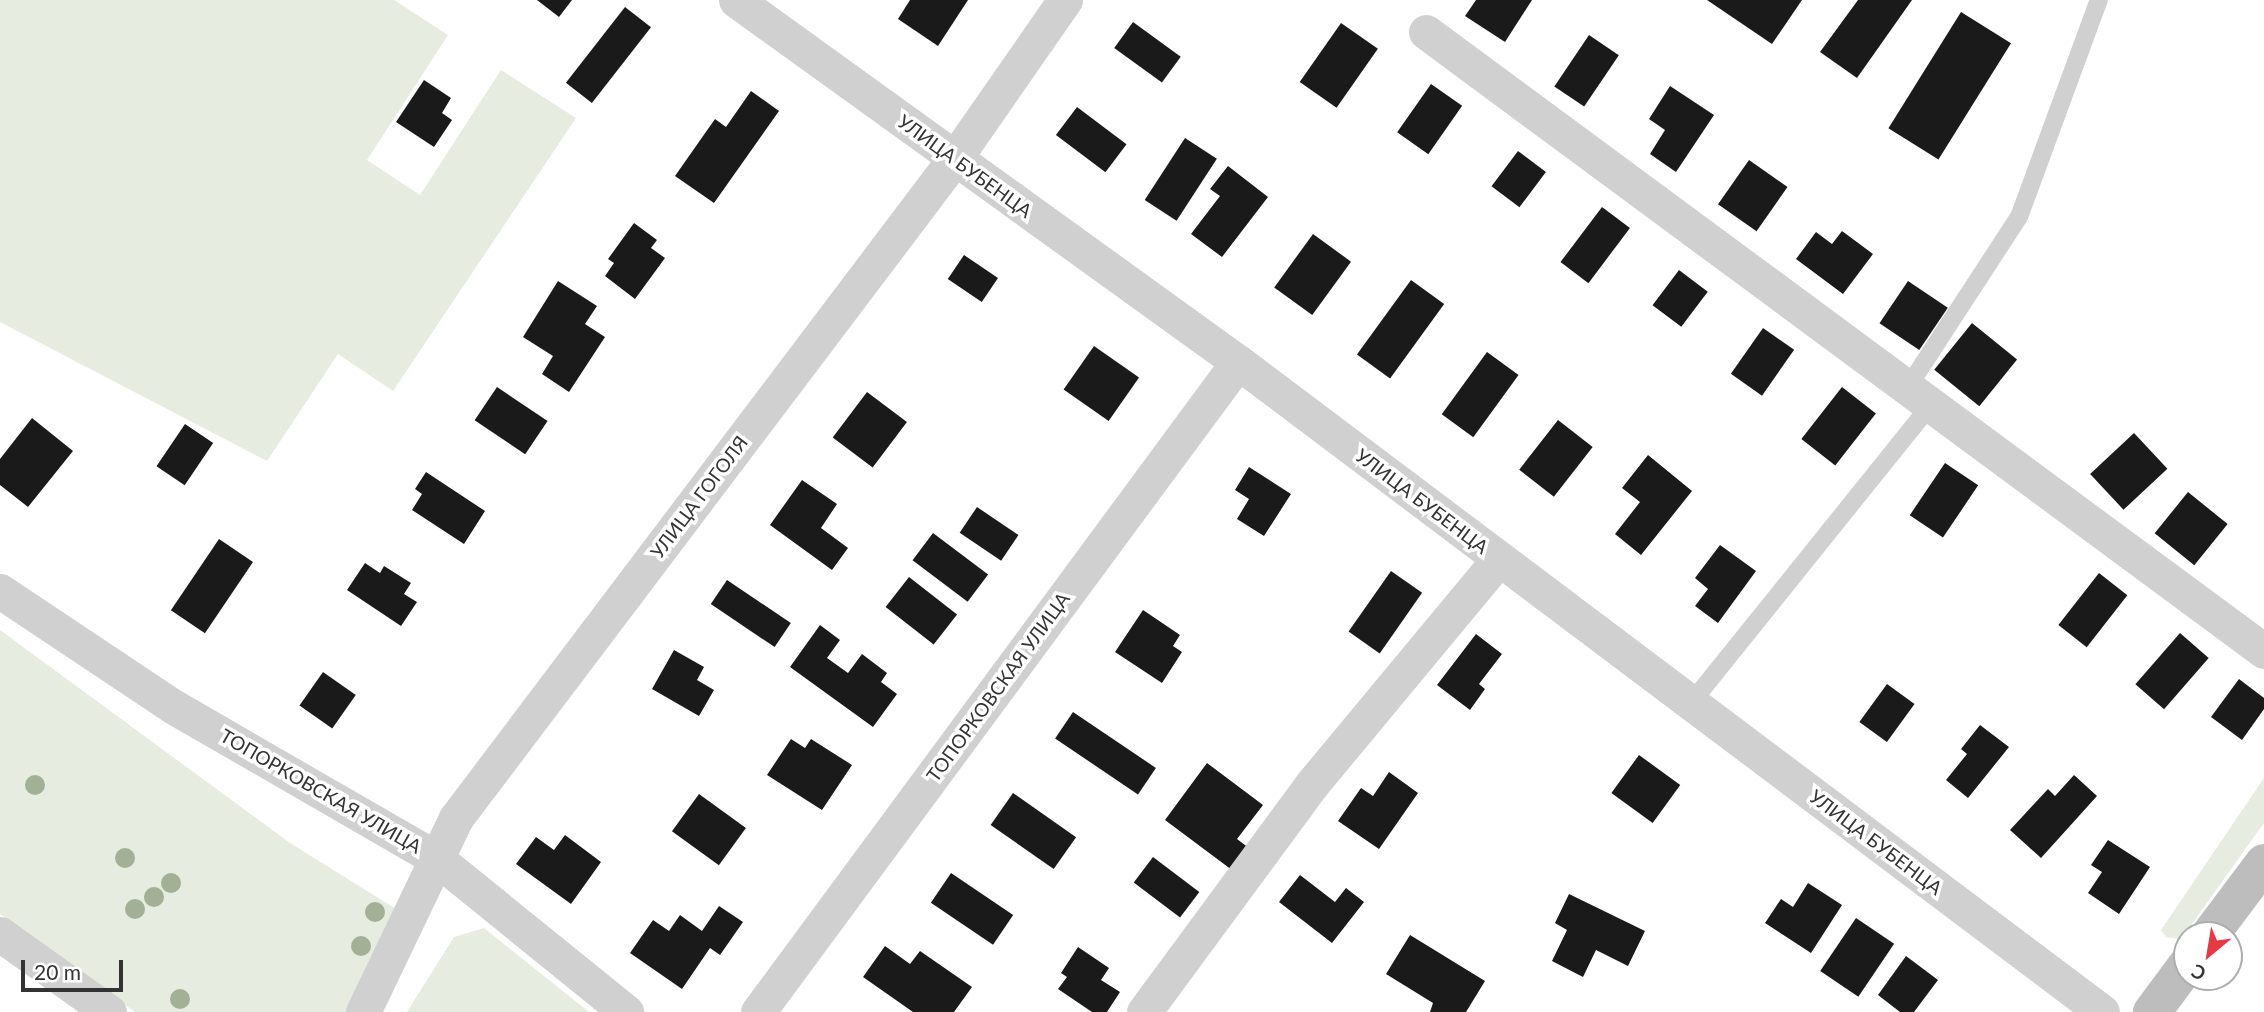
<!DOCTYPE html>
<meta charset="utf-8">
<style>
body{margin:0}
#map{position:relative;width:2264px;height:1012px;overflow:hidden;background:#fff;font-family:Lato,sans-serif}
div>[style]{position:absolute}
.green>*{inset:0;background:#e6ecdf}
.building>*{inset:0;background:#1a1a1a;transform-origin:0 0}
.lane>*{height:18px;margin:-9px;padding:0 9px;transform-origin:9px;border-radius:9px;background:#d0d0d0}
.street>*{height:35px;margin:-17.5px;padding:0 17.5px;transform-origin:17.5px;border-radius:17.5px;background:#d0d0d0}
.secondary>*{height:38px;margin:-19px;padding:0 19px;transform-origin:19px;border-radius:19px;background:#bdbdbd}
.trees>*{width:20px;height:20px;margin:-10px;border-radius:50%;background:#a2b095}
span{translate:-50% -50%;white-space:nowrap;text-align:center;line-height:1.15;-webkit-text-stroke:7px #fff;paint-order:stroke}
.street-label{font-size:19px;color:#333}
.north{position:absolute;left:2173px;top:921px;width:70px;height:70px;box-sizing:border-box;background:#fff;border:2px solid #adadad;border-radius:50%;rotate:210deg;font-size:19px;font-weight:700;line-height:28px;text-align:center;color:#333}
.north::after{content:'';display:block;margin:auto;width:24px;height:32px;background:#e63946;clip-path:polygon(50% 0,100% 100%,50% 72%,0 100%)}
.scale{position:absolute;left:21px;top:960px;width:102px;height:32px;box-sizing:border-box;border:4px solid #333;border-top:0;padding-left:9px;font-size:21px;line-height:24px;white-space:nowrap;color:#333;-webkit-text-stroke:5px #fff;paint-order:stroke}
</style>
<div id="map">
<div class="green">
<div style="clip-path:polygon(0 0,394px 0,448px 35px,367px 160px,420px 195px,501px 70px,576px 118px,393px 391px,338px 354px,267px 461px,0 322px)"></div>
<div style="clip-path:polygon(0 630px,290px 843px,396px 909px,346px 1012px,135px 1012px,0 914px)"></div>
<div style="clip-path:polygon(2264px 778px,2264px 823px,2181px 939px,2166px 937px,2161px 930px)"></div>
<div style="clip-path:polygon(484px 928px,589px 1012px,407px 1012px,454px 937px)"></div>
</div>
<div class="building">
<div style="clip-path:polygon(537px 0,572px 0,559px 17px)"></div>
<div style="clip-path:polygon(910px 0,968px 0,938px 46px,898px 19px)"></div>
<div style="clip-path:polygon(1476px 0,1532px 0,1505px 42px,1465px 16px)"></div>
<div style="clip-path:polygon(1707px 0,1802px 0,1772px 44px)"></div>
<div style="clip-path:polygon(1858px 0,1912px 0,1857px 78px,1820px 52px)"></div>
<div style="left:625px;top:7px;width:33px;height:96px;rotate:38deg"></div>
<div style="left:1961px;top:12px;width:59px;height:137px;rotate:32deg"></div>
<div style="left:1133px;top:22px;width:59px;height:32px;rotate:36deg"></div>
<div style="left:1341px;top:23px;width:45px;height:72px;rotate:35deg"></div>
<div style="left:1589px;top:35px;width:36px;height:62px;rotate:34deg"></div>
<div style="clip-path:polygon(424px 80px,451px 98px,442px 113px,452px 120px,434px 147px,396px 122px)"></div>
<div style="left:1431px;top:84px;width:38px;height:59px;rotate:35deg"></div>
<div style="clip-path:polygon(1670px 86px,1714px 115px,1676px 172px,1650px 154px,1665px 130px,1649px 119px)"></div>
<div style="clip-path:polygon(751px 91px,779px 111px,714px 203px,675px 176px,715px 119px,726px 127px)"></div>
<div style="left:1077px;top:107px;width:62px;height:35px;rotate:37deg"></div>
<div style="left:1185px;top:138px;width:38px;height:74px;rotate:33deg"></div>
<div style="left:1518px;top:151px;width:35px;height:44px;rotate:37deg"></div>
<div style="left:1749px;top:160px;width:47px;height:54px;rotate:35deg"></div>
<div style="clip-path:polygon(1228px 166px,1268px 197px,1222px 257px,1191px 234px,1220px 196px,1210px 189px)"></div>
<div style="left:1602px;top:207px;width:35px;height:69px;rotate:37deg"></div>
<div style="clip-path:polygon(634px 223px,657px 240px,651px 248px,665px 258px,635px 299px,605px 276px,614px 263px,608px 259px)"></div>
<div style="clip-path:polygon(1842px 231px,1873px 254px,1843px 294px,1796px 259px,1816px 232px,1832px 244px)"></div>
<div style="left:1313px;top:234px;width:47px;height:66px;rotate:36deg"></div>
<div style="left:964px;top:255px;width:41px;height:29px;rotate:34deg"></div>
<div style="left:1679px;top:270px;width:36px;height:44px;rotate:37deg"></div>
<div style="left:1411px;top:280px;width:41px;height:92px;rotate:36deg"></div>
<div style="clip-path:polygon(558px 281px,597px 306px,585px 324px,605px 337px,569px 392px,542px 374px,553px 356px,523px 337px)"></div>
<div style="left:1908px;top:281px;width:48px;height:51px;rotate:34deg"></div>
<div style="left:1972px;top:323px;width:58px;height:60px;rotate:39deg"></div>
<div style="left:1763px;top:328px;width:38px;height:56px;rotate:35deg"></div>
<div style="left:1094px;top:346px;width:55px;height:53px;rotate:35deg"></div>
<div style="left:1487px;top:352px;width:39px;height:77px;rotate:36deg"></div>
<div style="left:497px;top:387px;width:61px;height:40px;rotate:34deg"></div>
<div style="left:1842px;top:387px;width:43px;height:66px;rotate:38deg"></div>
<div style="left:867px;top:392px;width:50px;height:57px;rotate:37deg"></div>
<div style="clip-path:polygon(32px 418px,73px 451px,28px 507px,0 485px,0 459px)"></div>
<div style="left:1558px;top:420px;width:44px;height:63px;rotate:38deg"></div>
<div style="left:185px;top:424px;width:34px;height:51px;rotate:34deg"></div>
<div style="left:2134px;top:433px;width:49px;height:60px;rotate:47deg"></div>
<div style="clip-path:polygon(1648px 455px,1692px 491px,1641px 555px,1615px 534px,1640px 502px,1622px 488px)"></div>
<div style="left:1945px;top:463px;width:40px;height:63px;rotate:34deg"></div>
<div style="clip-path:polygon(1249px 467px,1291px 494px,1264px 536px,1237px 519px,1249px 499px,1235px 490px)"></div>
<div style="clip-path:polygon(426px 472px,485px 511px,464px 544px,412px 510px,422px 494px,415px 489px)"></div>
<div style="clip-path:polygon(802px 480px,837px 504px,821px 528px,848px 548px,832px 570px,770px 525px)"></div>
<div style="left:2188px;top:492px;width:51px;height:53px;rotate:39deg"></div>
<div style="left:977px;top:507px;width:50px;height:31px;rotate:34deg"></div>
<div style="left:933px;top:533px;width:69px;height:34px;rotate:37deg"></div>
<div style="left:219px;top:539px;width:41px;height:86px;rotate:34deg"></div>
<div style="clip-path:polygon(1720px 545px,1756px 571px,1718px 623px,1695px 606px,1708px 589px,1695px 578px)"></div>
<div style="clip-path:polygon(365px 563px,380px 573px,384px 566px,411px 583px,404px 594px,417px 602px,401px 626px,347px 590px)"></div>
<div style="left:1391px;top:571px;width:38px;height:74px;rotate:35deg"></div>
<div style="left:2099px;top:573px;width:36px;height:66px;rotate:38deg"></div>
<div style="left:909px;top:577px;width:61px;height:38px;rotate:38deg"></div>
<div style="left:727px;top:580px;width:77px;height:29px;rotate:34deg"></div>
<div style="clip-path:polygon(1143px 610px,1180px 635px,1173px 646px,1182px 652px,1162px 683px,1115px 652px)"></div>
<div style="clip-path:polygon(820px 625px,840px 640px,827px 658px,848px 673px,862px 654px,887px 673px,881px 682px,897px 694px,873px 727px,790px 667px)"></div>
<div style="left:2180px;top:633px;width:38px;height:68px;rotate:41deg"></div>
<div style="clip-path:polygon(1476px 634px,1502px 654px,1479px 684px,1485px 689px,1470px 710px,1437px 685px)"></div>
<div style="clip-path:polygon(674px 650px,704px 667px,697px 680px,714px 690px,699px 716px,652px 689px)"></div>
<div style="left:323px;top:672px;width:40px;height:41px;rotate:35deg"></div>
<div style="clip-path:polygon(2239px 679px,2264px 698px,2264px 709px,2242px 740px,2211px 717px)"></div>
<div style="left:1887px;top:684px;width:34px;height:47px;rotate:36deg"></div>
<div style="left:1073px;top:712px;width:100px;height:32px;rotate:34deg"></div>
<div style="clip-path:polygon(1980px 725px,2009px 747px,1968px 798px,1946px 780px,1967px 754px,1961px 749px)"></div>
<div style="clip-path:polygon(791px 739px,805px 748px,811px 739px,852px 765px,822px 810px,767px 775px)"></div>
<div style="left:1639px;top:755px;width:51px;height:47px;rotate:36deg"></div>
<div style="clip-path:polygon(1207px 763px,1263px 805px,1237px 839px,1249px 848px,1232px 870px,1165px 820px)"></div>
<div style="clip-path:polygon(1389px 772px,1418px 793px,1379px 849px,1338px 821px,1361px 788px,1373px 796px)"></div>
<div style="clip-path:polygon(2074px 775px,2097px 796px,2041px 858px,2010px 830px,2048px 789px,2055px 796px)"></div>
<div style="left:1013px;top:793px;width:77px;height:39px;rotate:35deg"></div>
<div style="left:699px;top:794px;width:58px;height:46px;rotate:36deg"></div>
<div style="clip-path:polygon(565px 835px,601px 862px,571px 904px,516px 864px,536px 837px,554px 850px)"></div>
<div style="clip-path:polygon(2108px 840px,2150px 867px,2119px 914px,2088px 893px,2102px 872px,2091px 865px)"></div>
<div style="left:1153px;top:857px;width:58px;height:32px;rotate:37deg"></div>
<div style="left:951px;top:873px;width:75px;height:36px;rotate:34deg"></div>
<div style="clip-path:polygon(1300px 875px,1335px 902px,1346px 888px,1364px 902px,1332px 943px,1279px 902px)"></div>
<div style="clip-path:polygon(1808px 883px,1842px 905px,1811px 953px,1765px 923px,1781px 899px,1793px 907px)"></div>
<div style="clip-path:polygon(1569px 894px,1645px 931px,1628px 966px,1596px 950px,1583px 977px,1552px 961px,1567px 930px,1555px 923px)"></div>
<div style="clip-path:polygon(719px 906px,743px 922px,720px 955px,710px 948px,682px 989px,630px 953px,653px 920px,669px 931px,680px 915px,702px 931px)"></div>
<div style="left:1856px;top:918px;width:46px;height:64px;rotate:34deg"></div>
<div style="clip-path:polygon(1410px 935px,1485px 981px,1466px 1012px,1430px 1012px,1433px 1003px,1386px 974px)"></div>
<div style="clip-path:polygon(885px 946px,910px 964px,920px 951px,972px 987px,954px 1012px,913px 1012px,863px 977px)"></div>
<div style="clip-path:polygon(1078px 947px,1109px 968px,1101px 980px,1120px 992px,1107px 1012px,1092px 1012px,1058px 989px,1067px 977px,1061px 973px)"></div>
<div style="clip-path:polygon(1906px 956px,1938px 980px,1914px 1012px,1900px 1012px,1878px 995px)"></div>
</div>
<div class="lane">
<div style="left:1908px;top:387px;width:203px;rotate:-56.9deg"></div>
<div style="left:2019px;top:217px;width:231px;rotate:-69.8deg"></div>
<div style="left:1691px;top:703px;width:383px;rotate:-51.2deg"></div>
</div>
<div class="street">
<div style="left:736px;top:0;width:619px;rotate:35.8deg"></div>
<div style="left:1238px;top:362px;width:1081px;rotate:36.95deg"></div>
<div style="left:1426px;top:32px;width:1042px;rotate:36.45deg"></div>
<div style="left:0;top:591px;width:209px;rotate:33.7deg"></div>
<div style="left:174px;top:707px;width:302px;rotate:30deg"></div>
<div style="left:436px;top:858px;width:245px;rotate:39deg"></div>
<div style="left:0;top:934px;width:134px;rotate:35.6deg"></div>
<div style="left:363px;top:1012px;width:215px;rotate:-64.4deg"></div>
<div style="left:456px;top:818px;width:827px;rotate:-52.91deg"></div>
<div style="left:955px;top:158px;width:193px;rotate:-55.2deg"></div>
<div style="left:758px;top:1012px;width:808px;rotate:-53.56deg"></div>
<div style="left:1144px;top:1012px;width:283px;rotate:-53.6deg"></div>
<div style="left:1312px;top:784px;width:293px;rotate:-50.3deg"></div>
</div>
<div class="secondary">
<div style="left:2210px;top:935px;width:90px;rotate:-53.1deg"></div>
<div style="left:2152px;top:1012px;width:59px;rotate:-53.3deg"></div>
</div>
<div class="trees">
<div style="left:35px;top:785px"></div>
<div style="left:125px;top:858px"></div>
<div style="left:171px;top:883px"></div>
<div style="left:154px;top:897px"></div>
<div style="left:135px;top:909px"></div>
<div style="left:375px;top:912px"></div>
<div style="left:361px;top:946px"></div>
<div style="left:180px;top:999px"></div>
</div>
<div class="street-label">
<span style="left:965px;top:166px;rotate:36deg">УЛИЦА БУБЕНЦА</span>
<span style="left:699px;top:497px;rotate:-53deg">УЛИЦА ГОГОЛЯ</span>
<span style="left:1422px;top:501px;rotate:37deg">УЛИЦА БУБЕНЦА</span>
<span style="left:998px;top:687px;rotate:-54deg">ТОПОРКОВСКАЯ УЛИЦА</span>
<span style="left:321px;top:791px;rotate:30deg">ТОПОРКОВСКАЯ УЛИЦА</span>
<span style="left:1876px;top:842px;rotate:37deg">УЛИЦА БУБЕНЦА</span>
</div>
<div class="north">С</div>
<div class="scale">20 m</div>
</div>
